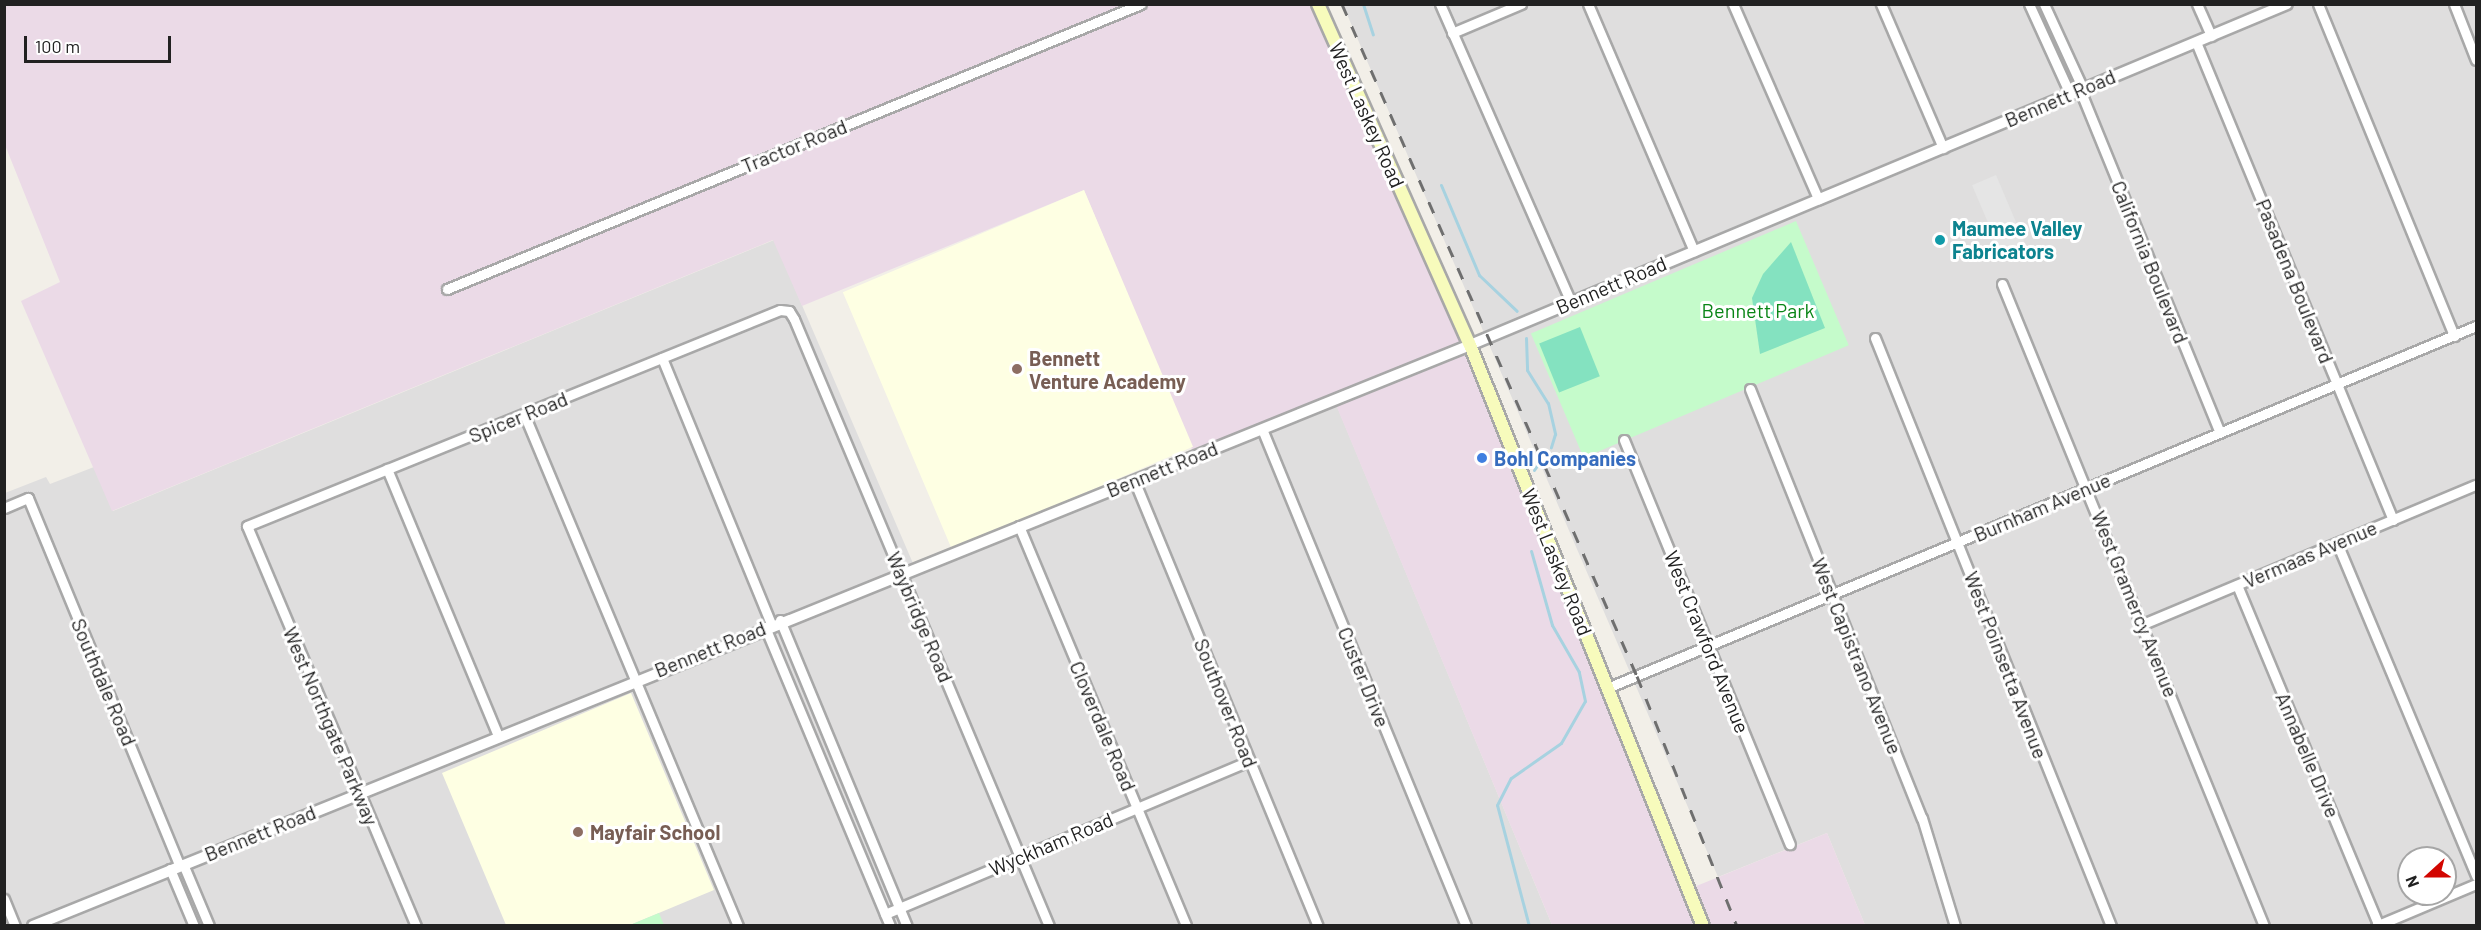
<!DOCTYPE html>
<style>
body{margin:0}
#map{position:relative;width:2481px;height:930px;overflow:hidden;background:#f2efe8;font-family:Barlow,sans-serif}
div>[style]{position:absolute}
.residential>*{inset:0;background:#dfdede}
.industrial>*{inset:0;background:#ebdae7}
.education>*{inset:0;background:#feffe3;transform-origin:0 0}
.park>*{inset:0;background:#c5fbcb;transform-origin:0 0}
.pitch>*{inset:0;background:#84e2c0;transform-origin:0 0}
.parking>*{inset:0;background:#e5e5e5;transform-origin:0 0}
.stream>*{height:3px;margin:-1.5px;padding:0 1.5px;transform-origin:1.5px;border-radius:1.5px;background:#a7d2e0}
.roads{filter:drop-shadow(2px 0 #a8a8a8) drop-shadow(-2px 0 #a8a8a8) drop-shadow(0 2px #a8a8a8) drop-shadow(0 -2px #a8a8a8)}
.minor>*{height:9px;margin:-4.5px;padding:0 4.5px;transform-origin:4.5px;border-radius:4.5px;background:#fff}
.tertiary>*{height:10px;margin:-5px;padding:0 5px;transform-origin:5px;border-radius:5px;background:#fff}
.secondary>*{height:12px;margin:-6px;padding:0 6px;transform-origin:6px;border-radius:6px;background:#f7fbbc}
.rail>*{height:3px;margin-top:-1.5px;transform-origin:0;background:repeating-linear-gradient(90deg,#6f6f6f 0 12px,transparent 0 24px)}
.dots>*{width:16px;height:16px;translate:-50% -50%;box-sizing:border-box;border:3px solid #fff;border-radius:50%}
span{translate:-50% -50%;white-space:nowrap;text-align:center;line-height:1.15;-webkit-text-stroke:6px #fff;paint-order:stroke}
.street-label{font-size:20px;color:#212121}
.culture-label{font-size:20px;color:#0d838f;font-weight:700}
.left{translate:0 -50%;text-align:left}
.park-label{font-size:20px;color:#098516}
.education-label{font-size:20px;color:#785e54;font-weight:700}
.shop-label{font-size:20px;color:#366cbe;font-weight:700}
.frame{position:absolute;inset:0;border:6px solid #212121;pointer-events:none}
.north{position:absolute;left:2397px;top:846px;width:60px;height:60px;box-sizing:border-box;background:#fff;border:2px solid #a6a6a6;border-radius:50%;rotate:249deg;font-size:16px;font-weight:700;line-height:24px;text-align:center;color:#212121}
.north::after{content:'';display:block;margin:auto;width:21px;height:27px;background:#d20500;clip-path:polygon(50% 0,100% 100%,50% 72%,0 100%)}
.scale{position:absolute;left:24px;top:36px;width:147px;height:27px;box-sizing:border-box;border:3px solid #212121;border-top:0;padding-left:8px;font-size:18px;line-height:21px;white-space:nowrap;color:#212121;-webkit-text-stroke:4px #fff;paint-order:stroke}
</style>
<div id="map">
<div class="residential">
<div style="clip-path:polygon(evenodd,1343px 5px,2476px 5px,2476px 925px,1865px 925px,1827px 833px,1718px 877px,1343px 5px,2409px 858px,2445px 858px,2445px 894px,2409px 894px,2409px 858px)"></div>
<div style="clip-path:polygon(774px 240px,918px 575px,1336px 404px,1552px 925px,5px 926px,5px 493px,46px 477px,50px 484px,94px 467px,113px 511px)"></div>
</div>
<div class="industrial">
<div style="clip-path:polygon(4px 5px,1318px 5px,1470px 345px,1689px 889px,1827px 833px,1865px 925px,1552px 925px,1336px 405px,1197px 461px,1084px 190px,802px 306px,773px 240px,112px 511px,21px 301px,60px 282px,5px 145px)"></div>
</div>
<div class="education">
<div style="left:1084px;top:190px;width:279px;height:262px;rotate:67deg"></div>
<div style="clip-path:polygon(631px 693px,714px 890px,630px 925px,506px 925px,442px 773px)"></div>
</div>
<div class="park">
<div style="left:1796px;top:221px;width:135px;height:288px;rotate:67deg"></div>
<div style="clip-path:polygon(659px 913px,664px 925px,630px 925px)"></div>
</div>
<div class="pitch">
<div style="clip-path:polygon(1791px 242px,1825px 328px,1760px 354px,1752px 298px,1763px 274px)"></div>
<div style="left:1580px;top:327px;width:53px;height:44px;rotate:68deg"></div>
</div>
<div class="parking">
<div style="left:1996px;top:175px;width:73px;height:26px;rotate:67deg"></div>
</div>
<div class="stream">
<div style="left:1363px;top:4px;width:32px;rotate:72deg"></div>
<div style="left:1441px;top:185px;width:98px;rotate:67.1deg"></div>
<div style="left:1479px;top:275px;width:52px;rotate:43.5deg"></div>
<div style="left:1526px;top:338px;width:32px;rotate:88deg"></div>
<div style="left:1527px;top:370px;width:39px;rotate:58deg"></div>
<div style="left:1548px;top:403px;width:32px;rotate:77deg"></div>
<div style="left:1555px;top:434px;width:14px;rotate:107deg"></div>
<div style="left:1534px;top:470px;width:7px;rotate:-56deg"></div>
<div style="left:1529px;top:926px;width:125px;rotate:-104.8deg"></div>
<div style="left:1497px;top:805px;width:30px;rotate:-63deg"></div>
<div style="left:1511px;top:778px;width:61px;rotate:-35deg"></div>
<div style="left:1561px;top:743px;width:48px;rotate:-60.3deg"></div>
<div style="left:1585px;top:701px;width:30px;rotate:-102deg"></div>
<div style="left:1579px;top:672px;width:54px;rotate:-119.9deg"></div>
<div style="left:1552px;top:625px;width:77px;rotate:-105.8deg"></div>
</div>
<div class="roads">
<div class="minor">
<div style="left:1440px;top:4px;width:326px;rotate:66.3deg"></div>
<div style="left:1588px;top:4px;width:269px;rotate:66.8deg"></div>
<div style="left:1733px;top:4px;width:213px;rotate:66.4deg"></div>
<div style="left:1881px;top:4px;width:157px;rotate:66.7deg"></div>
<div style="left:2029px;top:4px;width:99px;rotate:65.5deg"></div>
<div style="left:2044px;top:4px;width:94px;rotate:65.4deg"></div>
<div style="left:2197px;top:4px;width:35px;rotate:66deg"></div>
<div style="left:2318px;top:4px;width:359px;rotate:67.7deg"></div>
<div style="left:2454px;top:4px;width:60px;rotate:68.6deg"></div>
<div style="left:1452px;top:33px;width:75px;rotate:-22.8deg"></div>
<div style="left:2196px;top:42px;width:517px;rotate:67.6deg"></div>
<div style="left:2080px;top:90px;width:370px;rotate:67.8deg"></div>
<div style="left:2002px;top:284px;width:693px;rotate:67.8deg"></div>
<div style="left:447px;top:289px;width:750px;rotate:-22.33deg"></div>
<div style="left:1875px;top:338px;width:634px;rotate:68.13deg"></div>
<div style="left:662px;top:358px;width:287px;rotate:67.7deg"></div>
<div style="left:1750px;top:389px;width:462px;rotate:68.2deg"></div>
<div style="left:1922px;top:818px;width:113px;rotate:73deg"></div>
<div style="left:524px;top:414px;width:555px;rotate:67.32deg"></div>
<div style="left:1262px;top:429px;width:537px;rotate:67.68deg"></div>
<div style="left:1624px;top:440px;width:437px;rotate:67.7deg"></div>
<div style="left:387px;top:469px;width:289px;rotate:67.4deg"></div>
<div style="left:1134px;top:480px;width:482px;rotate:67.6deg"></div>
<div style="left:4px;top:508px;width:26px;rotate:-23deg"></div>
<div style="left:28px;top:498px;width:398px;rotate:67.6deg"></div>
<div style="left:1019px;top:526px;width:433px;rotate:67.3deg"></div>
<div style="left:2337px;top:543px;width:361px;rotate:67.3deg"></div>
<div style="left:2237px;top:585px;width:369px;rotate:67.4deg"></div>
<div style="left:780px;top:620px;width:331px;rotate:67.5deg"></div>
<div style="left:2143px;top:624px;width:361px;rotate:-22.7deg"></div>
<div style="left:765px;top:627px;width:324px;rotate:67.3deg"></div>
<div style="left:1607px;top:688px;width:941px;rotate:-22.62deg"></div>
<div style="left:183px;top:864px;width:67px;rotate:67.2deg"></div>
<div style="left:170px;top:869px;width:62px;rotate:67.2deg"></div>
<div style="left:4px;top:899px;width:29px;rotate:68deg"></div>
<div style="left:885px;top:914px;width:395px;rotate:-22.8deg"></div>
<div style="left:416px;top:926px;width:434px;rotate:-112.9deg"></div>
<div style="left:247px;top:526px;width:575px;rotate:-22.06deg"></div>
<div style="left:780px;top:310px;width:9px;rotate:6deg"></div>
<div style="left:789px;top:311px;width:9px;rotate:58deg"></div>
<div style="left:794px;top:319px;width:658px;rotate:67.21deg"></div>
<div style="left:2376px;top:926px;width:108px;rotate:-22.8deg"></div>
</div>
<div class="tertiary">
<div style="left:33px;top:926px;width:1550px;rotate:-22.01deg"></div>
<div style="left:1470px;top:345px;width:885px;rotate:-22.65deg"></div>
</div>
<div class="secondary">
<div style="left:1318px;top:4px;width:373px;rotate:66deg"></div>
<div style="left:1470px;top:345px;width:626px;rotate:68.15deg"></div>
</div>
</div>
<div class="rail">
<div style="left:1342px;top:4px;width:734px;rotate:66.3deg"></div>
<div style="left:1637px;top:676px;width:269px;rotate:68.2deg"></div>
</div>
<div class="dots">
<div style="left:1940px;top:240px;background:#0f9aa8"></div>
<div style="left:1017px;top:369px;background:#8d6e63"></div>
<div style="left:1482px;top:458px;background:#3f7fe0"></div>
<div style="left:578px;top:832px;background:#8d6e63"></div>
</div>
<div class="street-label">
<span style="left:2060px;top:98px;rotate:-23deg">Bennett Road</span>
<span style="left:1367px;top:115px;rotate:66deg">West Laskey Road</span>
<span style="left:794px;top:146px;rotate:-22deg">Tractor Road</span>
<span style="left:2150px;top:262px;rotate:68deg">California Boulevard</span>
<span style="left:2295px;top:281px;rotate:68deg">Pasadena Boulevard</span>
<span style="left:1611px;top:285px;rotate:-23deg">Bennett Road</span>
<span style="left:518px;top:417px;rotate:-22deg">Spicer Road</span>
<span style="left:1162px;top:469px;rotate:-22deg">Bennett Road</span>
<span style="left:2042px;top:507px;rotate:-23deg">Burnham Avenue</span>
<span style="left:2310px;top:554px;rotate:-23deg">Vermaas Avenue</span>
<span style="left:1557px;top:562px;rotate:68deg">West Laskey Road</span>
<span style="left:2135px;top:604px;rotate:68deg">West Gramercy Avenue</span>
<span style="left:920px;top:617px;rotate:67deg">Waybridge Road</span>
<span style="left:1707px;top:642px;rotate:68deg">West Crawford Avenue</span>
<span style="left:710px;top:649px;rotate:-22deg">Bennett Road</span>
<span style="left:1857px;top:656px;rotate:68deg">West Capistrano Avenue</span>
<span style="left:2006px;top:665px;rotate:69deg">West Poinsetta Avenue</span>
<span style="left:1364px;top:677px;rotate:68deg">Custer Drive</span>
<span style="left:104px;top:682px;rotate:67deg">Southdale Road</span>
<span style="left:1226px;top:703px;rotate:68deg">Southover Road</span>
<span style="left:331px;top:726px;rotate:67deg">West Northgate Parkway</span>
<span style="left:1103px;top:726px;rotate:67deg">Cloverdale Road</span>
<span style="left:2308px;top:755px;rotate:67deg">Annabelle Drive</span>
<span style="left:260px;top:833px;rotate:-22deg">Bennett Road</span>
<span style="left:1051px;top:844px;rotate:-23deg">Wyckham Road</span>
</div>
<div class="culture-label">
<span class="left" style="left:1952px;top:240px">Maumee Valley<br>Fabricators</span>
</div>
<div class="park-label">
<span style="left:1758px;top:310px">Bennett Park</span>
</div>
<div class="education-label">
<span class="left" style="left:1029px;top:370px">Bennett<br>Venture Academy</span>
<span class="left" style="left:590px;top:832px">Mayfair School</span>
</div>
<div class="shop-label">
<span class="left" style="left:1494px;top:458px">Bohl Companies</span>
</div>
<div class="frame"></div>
<div class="north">N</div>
<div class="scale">100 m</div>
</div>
